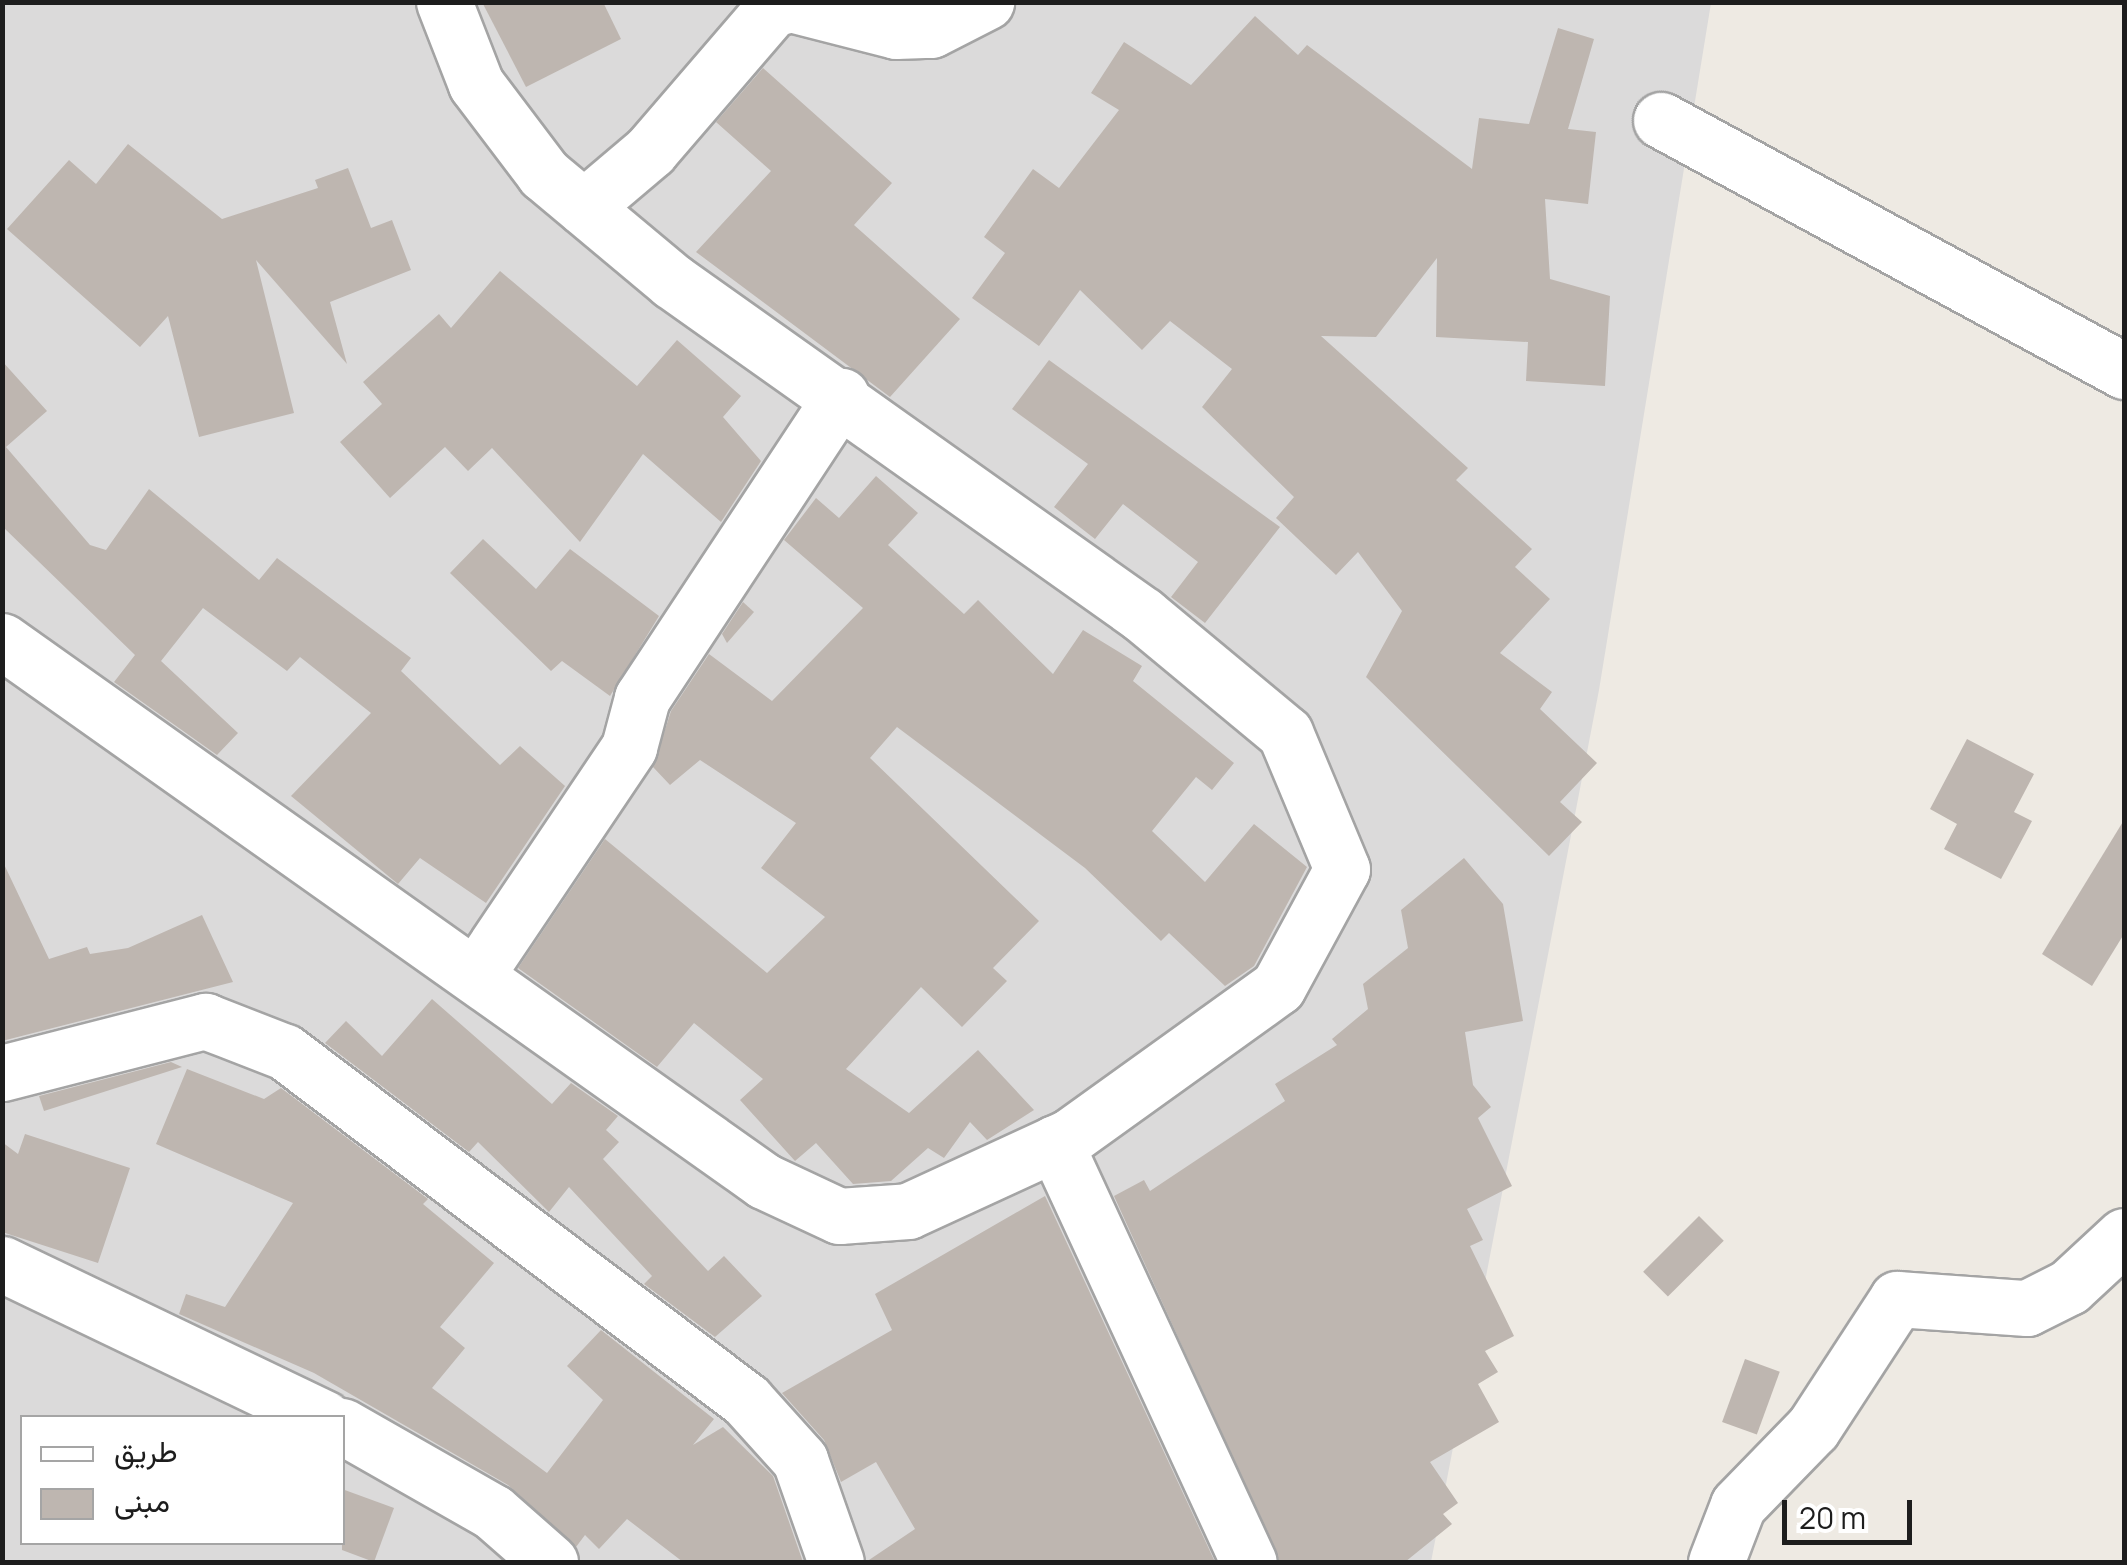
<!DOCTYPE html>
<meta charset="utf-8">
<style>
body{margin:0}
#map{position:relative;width:2127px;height:1565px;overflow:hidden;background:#eeeae3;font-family:Manrope,Vazirmatn,sans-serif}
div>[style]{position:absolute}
.residential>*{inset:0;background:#dbdada}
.building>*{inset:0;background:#beb6b0;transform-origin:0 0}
.roads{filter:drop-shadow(2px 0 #a4a4a4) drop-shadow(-2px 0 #a4a4a4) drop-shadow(0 2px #a4a4a4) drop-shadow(0 -2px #a4a4a4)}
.minor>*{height:55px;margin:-27.5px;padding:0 27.5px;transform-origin:27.5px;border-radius:27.5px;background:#fff}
span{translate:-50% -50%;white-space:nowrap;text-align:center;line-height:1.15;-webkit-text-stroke:8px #fff;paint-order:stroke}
.frame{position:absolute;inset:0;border:5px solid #1d1d1d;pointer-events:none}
.legend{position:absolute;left:20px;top:1415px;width:325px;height:130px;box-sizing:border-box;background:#fff;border:2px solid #a5a5a5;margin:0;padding:12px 18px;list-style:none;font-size:30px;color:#1d1d1d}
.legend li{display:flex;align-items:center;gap:20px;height:50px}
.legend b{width:50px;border:2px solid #a5a5a5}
.scale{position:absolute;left:1782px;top:1500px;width:130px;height:45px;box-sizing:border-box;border:5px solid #1d1d1d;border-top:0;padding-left:12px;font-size:30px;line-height:35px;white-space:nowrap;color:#1d1d1d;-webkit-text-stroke:8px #fff;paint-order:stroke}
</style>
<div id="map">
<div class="residential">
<div style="clip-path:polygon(evenodd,3px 3px,1711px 3px,1599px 690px,1431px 1562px,3px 1562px,3px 3px,22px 1418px,342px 1418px,342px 1542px,22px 1542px,22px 1418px)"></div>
</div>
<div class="building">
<div style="clip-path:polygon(482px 2px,603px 2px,621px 39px,526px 87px)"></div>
<div style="clip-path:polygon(1255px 16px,1298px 55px,1307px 45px,1472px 169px,1479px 118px,1529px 124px,1558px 28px,1594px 39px,1568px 129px,1596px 132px,1588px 204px,1545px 199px,1550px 279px,1610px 296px,1605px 386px,1526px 381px,1528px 342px,1436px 337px,1437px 258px,1376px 337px,1321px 336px,1468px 468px,1456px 480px,1532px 549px,1515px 567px,1550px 599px,1500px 653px,1552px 692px,1540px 709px,1597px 763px,1560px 802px,1582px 822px,1549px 856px,1366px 677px,1402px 611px,1358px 552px,1336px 575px,1276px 518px,1294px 497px,1202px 407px,1232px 369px,1170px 321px,1142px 350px,1080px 290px,1039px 346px,972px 298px,1005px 253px,984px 237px,1033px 169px,1059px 188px,1119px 110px,1091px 93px,1124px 42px,1191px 85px)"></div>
<div style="clip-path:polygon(763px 68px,892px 183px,854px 225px,960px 319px,890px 397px,696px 252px,771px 171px,716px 122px)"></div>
<div style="clip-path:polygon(128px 144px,222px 219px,318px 188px,315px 180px,348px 168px,371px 228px,392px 220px,411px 270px,330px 302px,347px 364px,256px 260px,294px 413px,199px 437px,168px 316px,140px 347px,7px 229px,69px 160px,96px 184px)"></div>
<div style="clip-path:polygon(500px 271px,637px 386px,677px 340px,741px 396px,723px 417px,761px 461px,721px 522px,643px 454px,580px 542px,492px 448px,468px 471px,445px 447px,390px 498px,340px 442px,382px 404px,363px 382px,439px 314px,451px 328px)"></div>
<div style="clip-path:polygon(1049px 360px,1280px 527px,1205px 623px,1171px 597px,1198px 562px,1123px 504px,1095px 539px,1054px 507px,1088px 464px,1012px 409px)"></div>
<div style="clip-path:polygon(2px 361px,47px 411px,6px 447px,90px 545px,106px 550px,149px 489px,259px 580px,277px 558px,411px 658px,401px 671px,500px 765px,520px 746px,565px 786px,486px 903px,420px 858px,398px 884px,291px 796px,371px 713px,300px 657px,287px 671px,203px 608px,161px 661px,238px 733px,217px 755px,114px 682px,135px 655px,2px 526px)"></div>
<div style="clip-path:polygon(876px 476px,918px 513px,888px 545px,964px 614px,978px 600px,1053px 674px,1083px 630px,1142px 666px,1133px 681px,1234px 763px,1212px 790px,1196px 777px,1152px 831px,1205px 882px,1254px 824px,1307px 867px,1254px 966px,1225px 986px,1169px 933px,1161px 941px,1085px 868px,897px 727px,870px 758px,1039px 921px,993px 968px,1007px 981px,962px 1027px,921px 987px,846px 1069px,909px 1113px,978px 1050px,1034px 1110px,987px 1140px,970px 1122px,944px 1158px,928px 1148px,891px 1181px,853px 1184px,816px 1143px,795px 1161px,740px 1100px,763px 1079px,694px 1023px,657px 1067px,518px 968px,605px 839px,767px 973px,825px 917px,761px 868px,796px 823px,700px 760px,670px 785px,653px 767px,671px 711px,709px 654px,772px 701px,863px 608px,784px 540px,816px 498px,839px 518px)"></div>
<div style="clip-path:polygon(483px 539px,536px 589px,570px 549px,659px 616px,610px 696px,562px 661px,551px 671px,450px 573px)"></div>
<div style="clip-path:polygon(743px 602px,754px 612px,727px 643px,722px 634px)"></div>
<div style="clip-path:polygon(1967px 739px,2034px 774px,2014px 812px,2032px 821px,2001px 879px,1944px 849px,1957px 824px,1930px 809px)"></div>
<div style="clip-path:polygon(2124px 820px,2124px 934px,2092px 986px,2042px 954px)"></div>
<div style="clip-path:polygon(1464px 858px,1503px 904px,1523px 1021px,1465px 1032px,1473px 1085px,1491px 1107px,1478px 1118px,1512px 1186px,1467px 1209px,1483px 1240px,1470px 1246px,1514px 1336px,1485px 1351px,1498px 1372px,1478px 1384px,1499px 1422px,1430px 1462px,1458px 1503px,1443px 1514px,1452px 1524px,1405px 1562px,1280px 1562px,1114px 1196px,1144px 1180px,1150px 1191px,1285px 1101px,1275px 1084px,1337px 1045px,1332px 1039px,1368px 1009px,1363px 984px,1408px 948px,1401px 910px)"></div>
<div style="clip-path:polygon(2px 860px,49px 959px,87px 947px,90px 954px,128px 948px,202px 915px,233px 982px,2px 1041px)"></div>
<div style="clip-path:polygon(432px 999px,552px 1104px,571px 1083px,618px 1116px,606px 1130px,619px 1142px,603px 1159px,708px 1271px,724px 1256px,762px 1296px,715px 1337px,644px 1284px,652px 1276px,569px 1187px,549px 1212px,478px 1142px,469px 1152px,325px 1043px,346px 1021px,382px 1056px)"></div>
<div style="clip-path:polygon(171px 1062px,182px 1067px,44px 1111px,39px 1096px)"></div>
<div style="clip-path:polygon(187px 1069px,264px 1099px,281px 1088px,428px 1199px,423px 1204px,494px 1263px,440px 1327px,465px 1348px,432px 1388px,547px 1473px,603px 1400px,567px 1366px,601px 1330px,714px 1419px,693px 1445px,723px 1427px,773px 1476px,803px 1562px,683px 1562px,627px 1519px,599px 1549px,585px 1535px,576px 1547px,508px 1485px,314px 1373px,179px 1314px,186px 1294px,225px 1307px,293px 1203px,156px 1144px)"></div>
<div style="clip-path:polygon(25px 1134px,130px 1168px,98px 1263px,2px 1232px,2px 1142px,18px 1154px)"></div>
<div style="clip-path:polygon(1045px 1196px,1215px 1562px,866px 1562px,915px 1529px,876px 1462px,841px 1482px,824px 1440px,782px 1393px,892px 1330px,875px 1294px)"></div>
<div style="left:1699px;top:1216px;width:35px;height:79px;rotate:45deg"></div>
<div style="left:1745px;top:1359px;width:37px;height:67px;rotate:20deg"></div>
<div style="clip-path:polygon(342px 1489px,394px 1508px,374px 1562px,342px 1550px)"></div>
</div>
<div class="roads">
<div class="minor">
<div style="left:1661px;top:120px;width:527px;rotate:28.46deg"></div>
<div style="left:584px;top:207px;width:87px;rotate:-40.3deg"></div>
<div style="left:650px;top:151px;width:187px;rotate:-49.3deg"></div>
<div style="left:772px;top:9px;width:20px;rotate:-15deg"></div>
<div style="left:791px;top:4px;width:108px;rotate:14.4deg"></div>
<div style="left:896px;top:31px;width:35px;rotate:-2deg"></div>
<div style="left:931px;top:30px;width:62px;rotate:-27deg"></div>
<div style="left:2px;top:641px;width:934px;rotate:35.32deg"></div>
<div style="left:764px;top:1181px;width:83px;rotate:25deg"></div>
<div style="left:839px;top:1216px;width:69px;rotate:-4.1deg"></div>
<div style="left:908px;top:1211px;width:177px;rotate:-24.7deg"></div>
<div style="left:1069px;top:1137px;width:257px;rotate:-35.7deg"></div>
<div style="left:1278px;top:987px;width:134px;rotate:-61.5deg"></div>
<div style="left:1342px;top:869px;width:147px;rotate:-112.7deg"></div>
<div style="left:1285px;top:733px;width:185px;rotate:-140.3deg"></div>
<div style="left:1143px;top:615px;width:577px;rotate:-144.66deg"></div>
<div style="left:672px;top:281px;width:167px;rotate:-140.1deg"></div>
<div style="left:544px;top:174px;width:113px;rotate:-127.1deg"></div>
<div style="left:476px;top:84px;width:88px;rotate:-111.3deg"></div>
<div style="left:478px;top:972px;width:271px;rotate:-56.1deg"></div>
<div style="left:629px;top:747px;width:51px;rotate:-75.1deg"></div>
<div style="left:642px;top:698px;width:362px;rotate:-56.6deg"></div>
<div style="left:2px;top:1073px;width:210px;rotate:-14.4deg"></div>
<div style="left:205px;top:1021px;width:86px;rotate:21.2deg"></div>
<div style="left:285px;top:1052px;width:578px;rotate:37.05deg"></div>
<div style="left:746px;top:1400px;width:81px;rotate:48deg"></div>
<div style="left:800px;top:1460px;width:108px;rotate:70.6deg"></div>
<div style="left:1055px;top:1143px;width:462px;rotate:65.2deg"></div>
<div style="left:2px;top:1264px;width:357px;rotate:25.6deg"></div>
<div style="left:342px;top:1426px;width:174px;rotate:29.7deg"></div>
<div style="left:493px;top:1512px;width:76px;rotate:41.3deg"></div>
<div style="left:1716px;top:1562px;width:61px;rotate:-68.9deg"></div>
<div style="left:1738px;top:1505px;width:107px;rotate:-45.8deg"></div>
<div style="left:1813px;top:1428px;width:154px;rotate:-56.9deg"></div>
<div style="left:1897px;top:1299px;width:130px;rotate:4deg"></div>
<div style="left:2027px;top:1308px;width:47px;rotate:-26.6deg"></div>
<div style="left:2069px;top:1287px;width:75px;rotate:-42.8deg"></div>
</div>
</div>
<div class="frame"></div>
<ul class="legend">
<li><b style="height:12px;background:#fff"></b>طريق</li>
<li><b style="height:28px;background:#beb6b0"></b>مبنى</li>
</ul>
<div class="scale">20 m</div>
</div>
